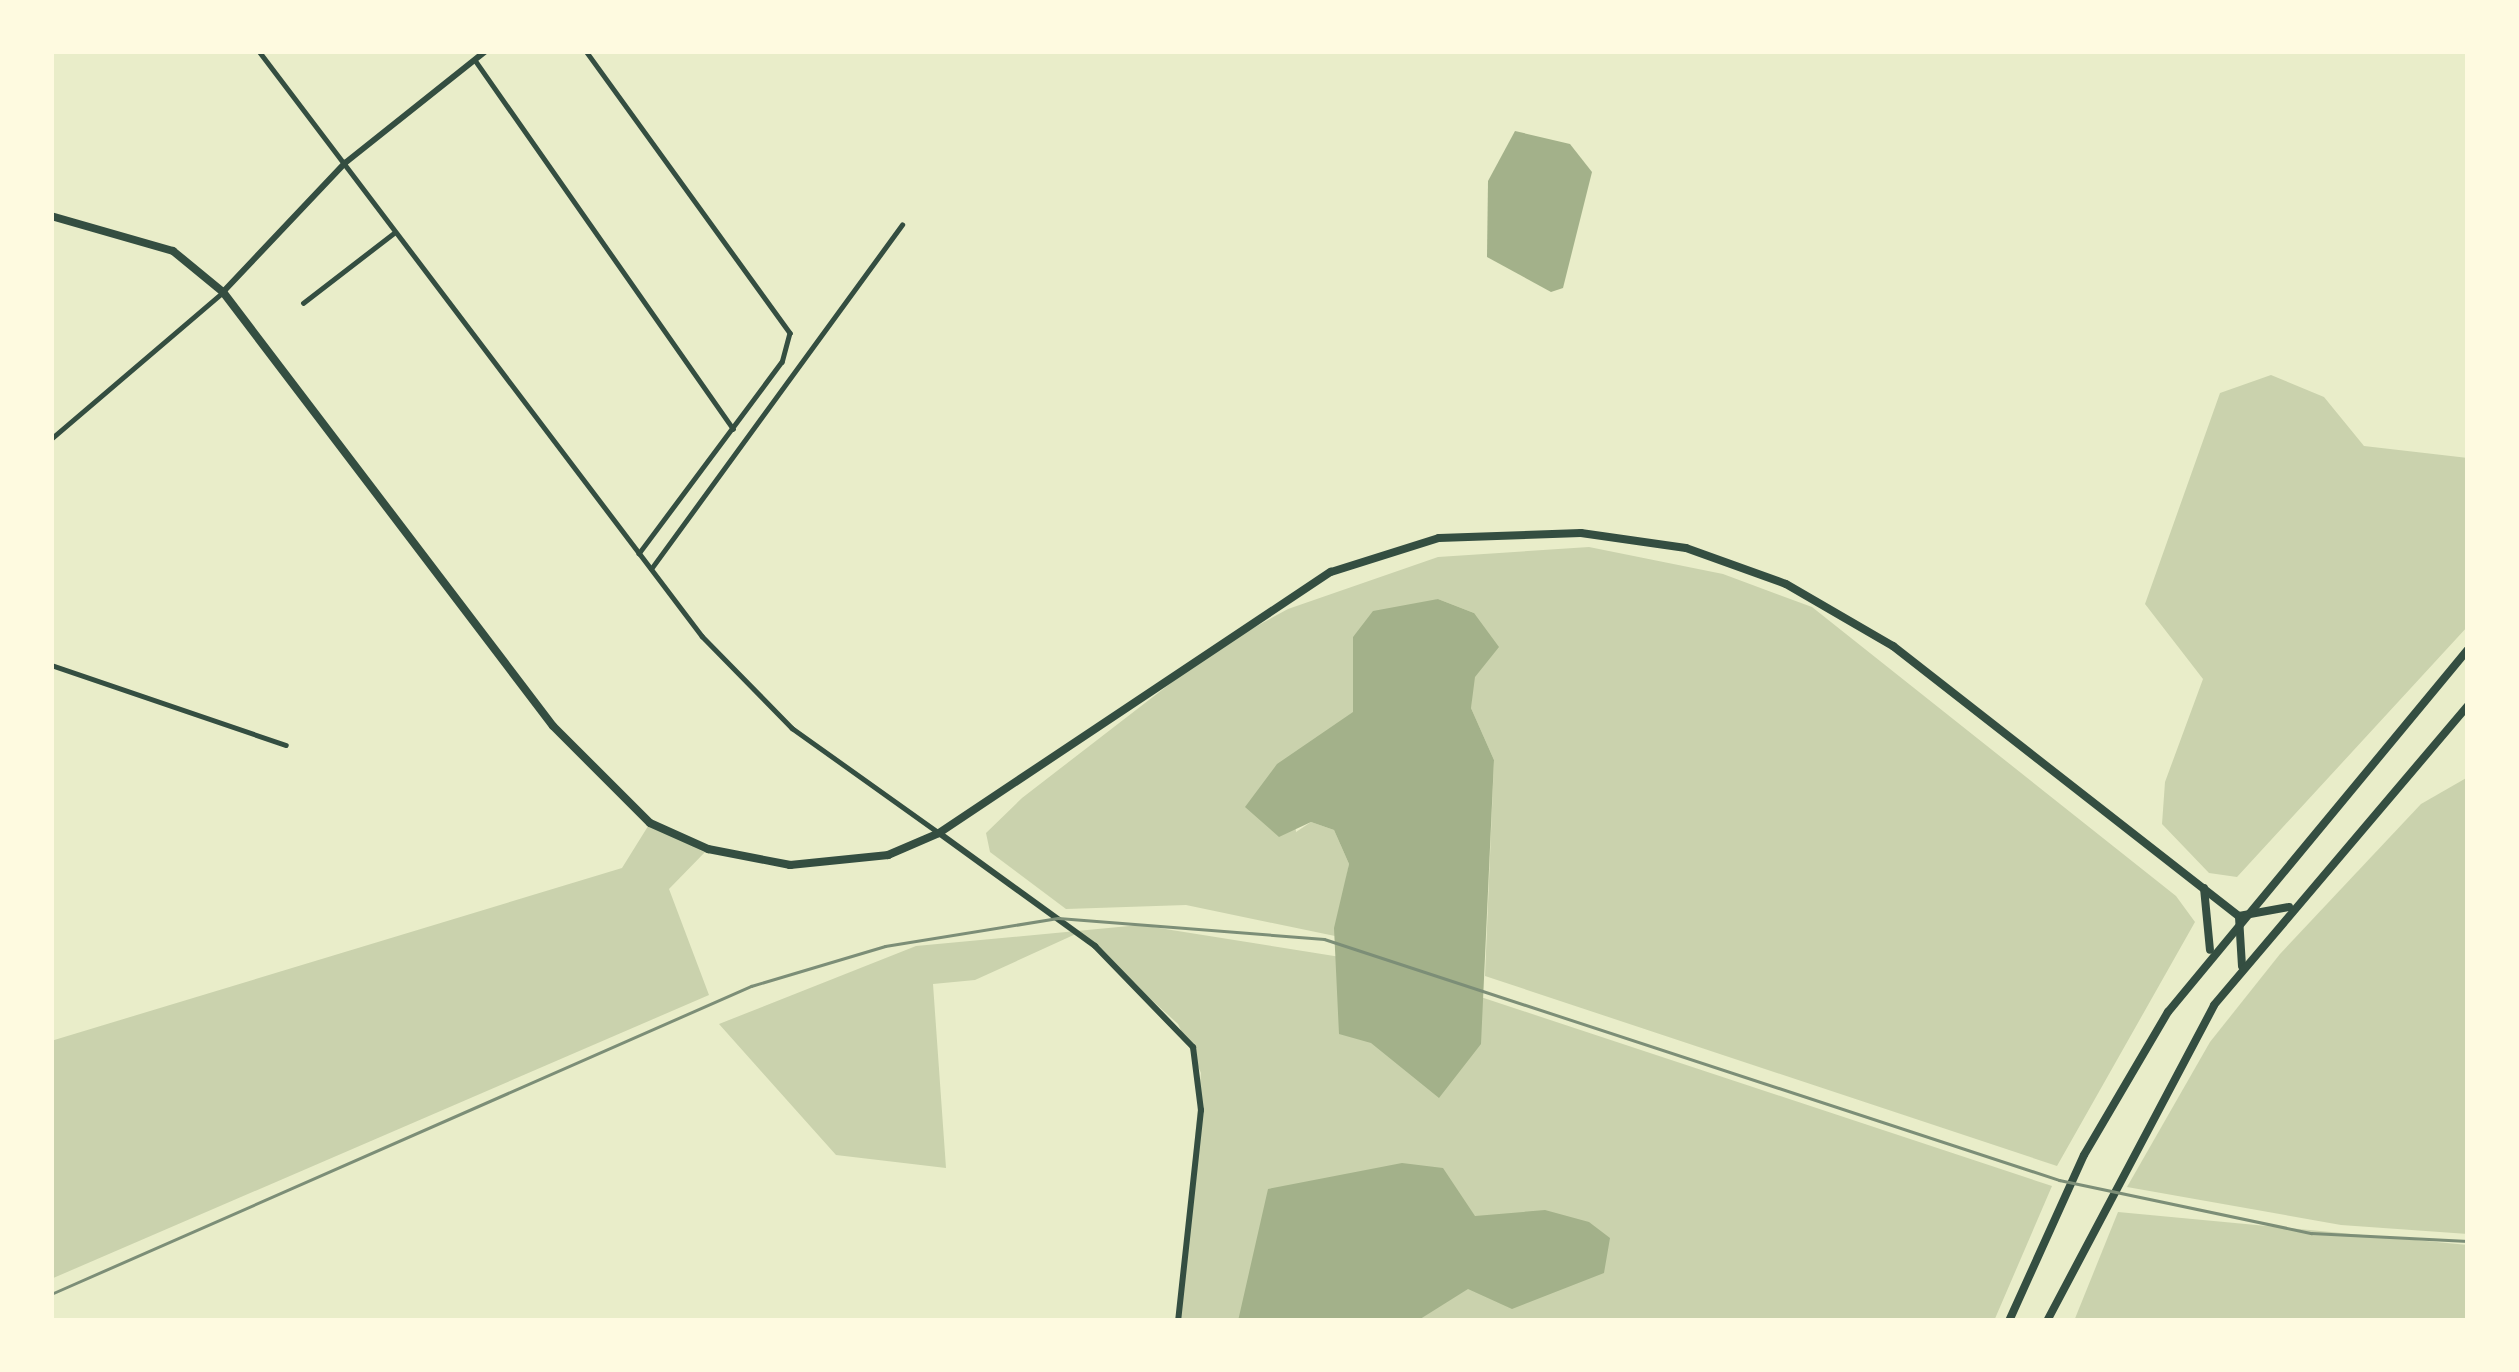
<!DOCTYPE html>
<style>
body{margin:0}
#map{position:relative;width:2519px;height:1372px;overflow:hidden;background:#e9edc9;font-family:Arial,sans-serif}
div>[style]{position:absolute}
.green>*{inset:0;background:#cad2ad}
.water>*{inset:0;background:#a3b18a}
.minor>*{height:4.5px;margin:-2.25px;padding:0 2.25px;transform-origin:2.25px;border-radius:2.25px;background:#344e41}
.tertiary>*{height:6px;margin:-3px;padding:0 3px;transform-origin:3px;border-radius:3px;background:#344e41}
.secondary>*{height:8px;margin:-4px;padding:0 4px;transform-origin:4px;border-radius:4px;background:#344e41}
.trunk>*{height:8px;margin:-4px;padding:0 4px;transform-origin:4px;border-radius:4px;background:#344e41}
.rail>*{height:3px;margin:-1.5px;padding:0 1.5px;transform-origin:1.5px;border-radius:1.5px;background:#7c8e77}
span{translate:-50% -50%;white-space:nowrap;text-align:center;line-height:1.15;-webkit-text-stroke:10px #fefae0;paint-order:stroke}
.frame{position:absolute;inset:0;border:54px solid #fefae0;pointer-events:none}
</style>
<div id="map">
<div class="green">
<div style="clip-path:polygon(2271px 375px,2324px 397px,2364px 446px,2468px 458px,2468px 626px,2237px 877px,2209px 873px,2162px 824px,2165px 782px,2203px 679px,2145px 604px,2220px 393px)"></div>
<div style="clip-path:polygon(1589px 547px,1723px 574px,1812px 607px,2176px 896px,2195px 922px,2057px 1166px,1485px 976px,1494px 760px,1471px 708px,1474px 613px,1438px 599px,1353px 637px,1354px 712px,1289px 763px,1296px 832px,1311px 822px,1334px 830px,1349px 864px,1335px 936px,1186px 905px,1066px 909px,990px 852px,986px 833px,1022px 798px,1215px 649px,1288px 609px,1438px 557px)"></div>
<div style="clip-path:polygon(2468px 777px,2468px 1234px,2341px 1225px,2127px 1187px,2210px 1042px,2280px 954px,2421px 804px)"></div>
<div style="clip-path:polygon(650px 823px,708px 849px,669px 889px,709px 995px,51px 1279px,51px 1041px,622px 868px)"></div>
<div style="clip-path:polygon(1140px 925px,1378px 963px,2052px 1186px,1994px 1321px,1178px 1321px,1201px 1073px,1178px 1024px,1078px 933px,975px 980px,933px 984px,946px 1168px,836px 1155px,719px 1024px,916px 946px)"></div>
<div style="clip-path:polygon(2118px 1212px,2468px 1245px,2468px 1321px,2074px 1321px)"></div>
</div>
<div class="water">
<div style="clip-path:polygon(1515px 131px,1570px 144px,1592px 172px,1563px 288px,1551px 292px,1487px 257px,1488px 181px)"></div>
<div style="clip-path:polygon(1438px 599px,1474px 613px,1499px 647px,1475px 677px,1471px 708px,1494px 760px,1481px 1044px,1439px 1098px,1371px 1043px,1339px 1034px,1334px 928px,1349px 864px,1334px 830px,1311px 822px,1279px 837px,1245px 807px,1277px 764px,1353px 712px,1353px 637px,1373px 611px)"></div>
<div style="clip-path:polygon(1402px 1163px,1443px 1168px,1475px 1216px,1545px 1210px,1589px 1222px,1610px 1238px,1604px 1273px,1512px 1309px,1468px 1289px,1417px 1321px,1238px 1321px,1268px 1189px)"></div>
</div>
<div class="minor">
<div style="left:259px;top:51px;width:734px;rotate:52.86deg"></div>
<div style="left:702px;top:636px;width:129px;rotate:45.6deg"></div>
<div style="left:792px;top:728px;width:181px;rotate:35.5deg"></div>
<div style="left:586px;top:51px;width:348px;rotate:54.1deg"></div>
<div style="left:790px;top:333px;width:30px;rotate:105deg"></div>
<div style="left:782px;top:362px;width:239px;rotate:126.7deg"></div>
<div style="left:475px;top:60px;width:450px;rotate:55deg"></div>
<div style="left:303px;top:303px;width:115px;rotate:-37.6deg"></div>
<div style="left:51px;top:439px;width:226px;rotate:-40.5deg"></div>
<div style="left:651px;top:569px;width:426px;rotate:-53.9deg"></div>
<div style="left:51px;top:665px;width:248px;rotate:18.8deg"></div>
</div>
<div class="tertiary">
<div style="left:223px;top:292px;width:178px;rotate:-46.6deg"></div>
<div style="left:345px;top:163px;width:180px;rotate:-38.5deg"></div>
<div style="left:939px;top:833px;width:193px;rotate:35.9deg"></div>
<div style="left:1095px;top:946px;width:141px;rotate:45.9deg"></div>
<div style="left:1193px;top:1047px;width:64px;rotate:82.8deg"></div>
<div style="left:1201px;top:1110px;width:212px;rotate:96.2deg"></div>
</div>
<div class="secondary">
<div style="left:51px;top:216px;width:127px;rotate:16deg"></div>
<div style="left:173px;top:251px;width:65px;rotate:39.4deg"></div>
<div style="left:223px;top:292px;width:545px;rotate:52.75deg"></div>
<div style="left:553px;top:726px;width:137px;rotate:45deg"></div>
<div style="left:650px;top:823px;width:64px;rotate:24.1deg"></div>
<div style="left:708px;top:849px;width:84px;rotate:11deg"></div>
<div style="left:790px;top:865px;width:99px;rotate:-5.8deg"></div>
<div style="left:888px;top:855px;width:56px;rotate:-23.3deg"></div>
<div style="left:939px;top:833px;width:471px;rotate:-33.7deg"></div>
<div style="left:1331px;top:572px;width:113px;rotate:-17.5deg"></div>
<div style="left:1439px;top:538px;width:142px;rotate:-2deg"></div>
<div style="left:1581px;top:533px;width:106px;rotate:8.1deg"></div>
<div style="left:1686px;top:548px;width:106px;rotate:19.8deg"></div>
<div style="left:1786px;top:584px;width:124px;rotate:30.1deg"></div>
<div style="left:1893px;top:646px;width:439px;rotate:38deg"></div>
</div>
<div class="trunk">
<div style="left:2204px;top:888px;width:62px;rotate:84.5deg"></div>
<div style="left:2239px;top:916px;width:51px;rotate:-10.2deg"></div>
<div style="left:2239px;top:917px;width:49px;rotate:86.5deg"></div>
<div style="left:2009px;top:1321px;width:182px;rotate:-65.7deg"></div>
<div style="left:2084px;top:1155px;width:166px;rotate:-59.6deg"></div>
<div style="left:2168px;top:1012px;width:470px;rotate:-50.4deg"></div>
<div style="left:2047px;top:1321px;width:357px;rotate:-62.1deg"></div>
<div style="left:2214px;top:1005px;width:393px;rotate:-49.7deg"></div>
</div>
<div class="rail">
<div style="left:51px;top:1294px;width:765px;rotate:-23.75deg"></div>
<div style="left:751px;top:986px;width:140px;rotate:-16.6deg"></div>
<div style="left:885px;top:946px;width:175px;rotate:-9.2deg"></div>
<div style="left:1058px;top:918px;width:267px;rotate:4.5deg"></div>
<div style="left:1324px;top:939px;width:774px;rotate:18.15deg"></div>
<div style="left:2059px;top:1180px;width:258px;rotate:11.9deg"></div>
<div style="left:2311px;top:1233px;width:157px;rotate:2.9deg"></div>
</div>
<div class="frame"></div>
</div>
